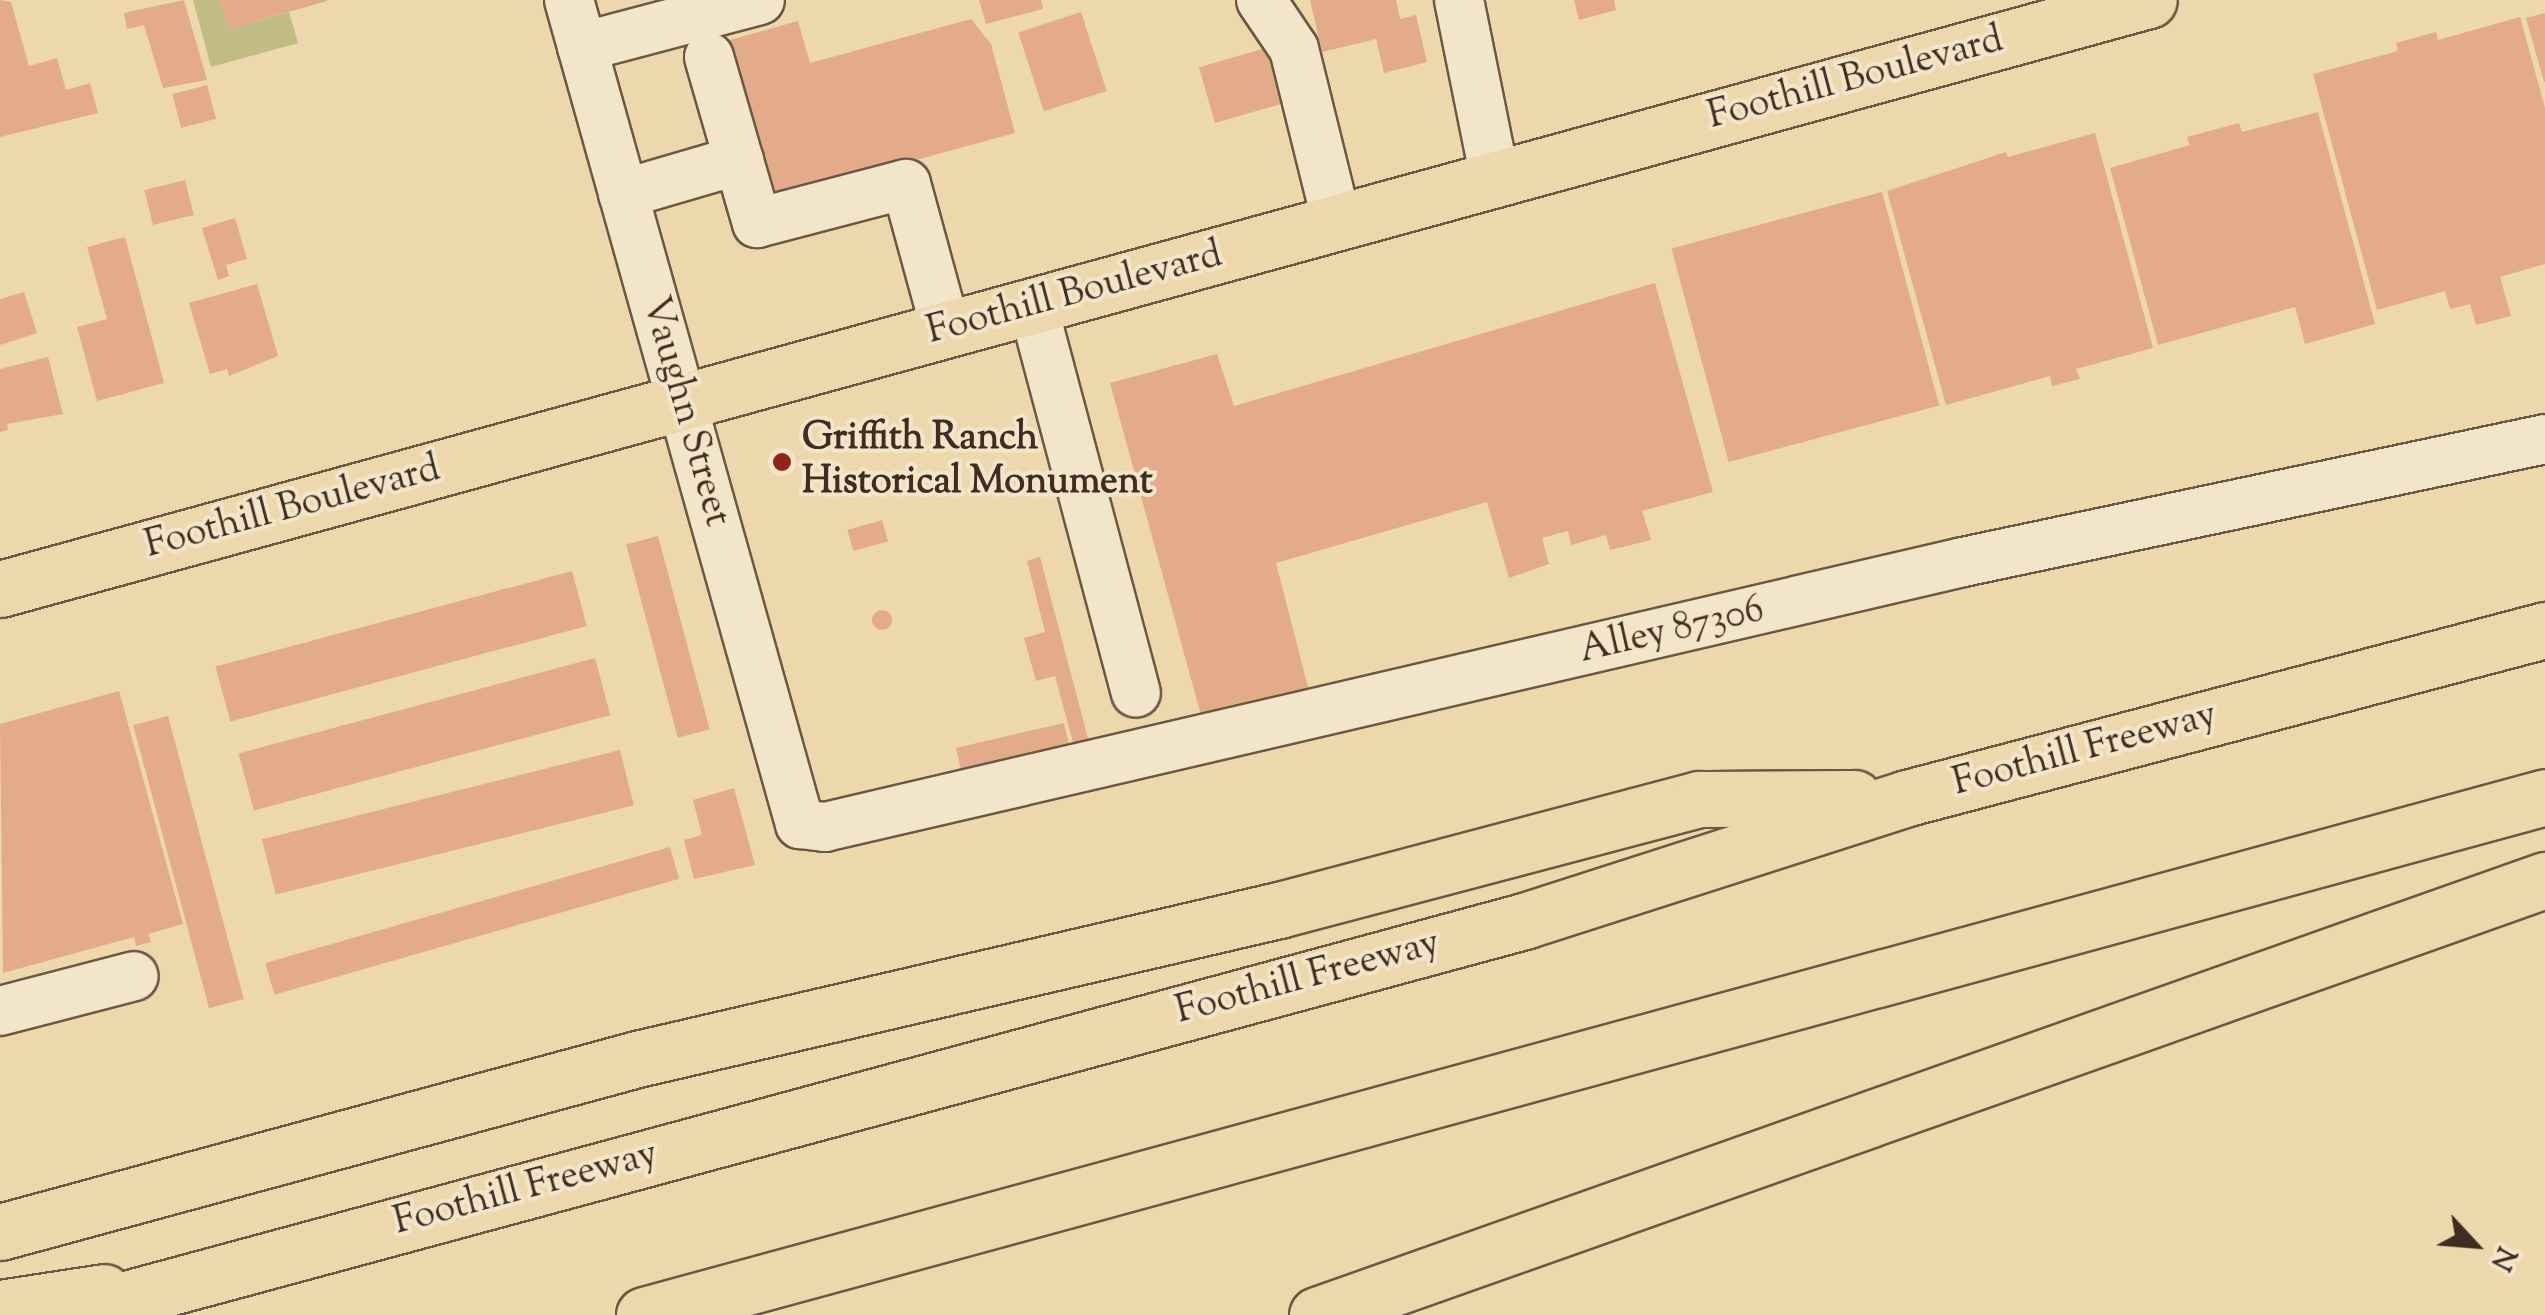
<!DOCTYPE html>
<style>
body{margin:0}
#map{position:relative;width:2545px;height:1315px;overflow:hidden;background:#edd7ac;font-family:"Sorts Mill Goudy",serif}
div>[style]{position:absolute}
.green>*{inset:0;background:#c0bc84}
.building>*{inset:0;background:#e4ab8b;transform-origin:0 0}
.round{border-radius:50%}
.roads{filter:drop-shadow(2px 0 #6a5844) drop-shadow(-2px 0 #6a5844) drop-shadow(0 2px #6a5844) drop-shadow(0 -2px #6a5844)}
.minor>*{height:48px;margin:-24px;padding:0 24px;transform-origin:24px;border-radius:24px;background:#f3e5c9}
.major>*{height:55px;margin:-27.5px;padding:0 27.5px;transform-origin:27.5px;border-radius:27.5px;background:#edd7ac}
.highway>*{height:55px;margin:-27.5px;padding:0 27.5px;transform-origin:27.5px;border-radius:27.5px;background:#edd7ac}
.dots>*{width:28px;height:28px;translate:-50% -50%;box-sizing:border-box;border:5px solid #f3e5c9;border-radius:50%}
span{translate:-50% -50%;white-space:nowrap;text-align:center;line-height:1.15;-webkit-text-stroke:8px #f3e5c9;paint-order:stroke}
.street-label{font-size:38px;color:#3f2d22}
.poi-label{font-size:38px;color:#3f2d22;font-weight:700}
.left{translate:0 -50%;text-align:left}
.north{position:absolute;left:2425px;top:1195px;width:100px;height:100px;-webkit-text-stroke:8px #f3e5c9;paint-order:stroke;rotate:116deg;font-size:28px;font-weight:700;line-height:40px;text-align:center;color:#3f2d22}
.north::after{content:'';display:block;margin:auto;width:35px;height:45px;background:#3f2d22;clip-path:polygon(50% 0,100% 100%,50% 72%,0 100%)}
</style>
<div id="map">
<div class="green">
<div style="clip-path:polygon(193px 0,220px 0,229px 29px,289px 12px,298px 43px,211px 67px)"></div>
</div>
<div class="building">
<div style="clip-path:polygon(0 0,11px 2px,29px 66px,57px 58px,66px 90px,90px 83px,98px 113px,0 137px)"></div>
<div style="clip-path:polygon(184px 0,207px 80px,163px 88px,144px 25px,127px 29px,124px 13px)"></div>
<div style="clip-path:polygon(220px 0,327px 0,327px 1px,229px 29px)"></div>
<div style="clip-path:polygon(979px 0,1041px 0,1043px 9px,986px 24px)"></div>
<div style="clip-path:polygon(1310px 0,1396px 0,1400px 19px,1416px 15px,1427px 62px,1384px 73px,1376px 39px,1322px 52px)"></div>
<div style="clip-path:polygon(1574px 0,1614px 0,1616px 10px,1579px 20px)"></div>
<div style="left:1081px;top:12px;width:83px;height:66px;rotate:72deg"></div>
<div style="clip-path:polygon(2545px 13px,2545px 82px,2544px 82px,2526px 18px)"></div>
<div style="clip-path:polygon(2520px 17px,2545px 108px,2545px 264px,2500px 277px,2511px 316px,2476px 325px,2470px 304px,2450px 309px,2445px 291px,2377px 310px,2313px 74px,2398px 51px,2396px 43px,2436px 32px,2438px 40px)"></div>
<div style="clip-path:polygon(971px 19px,991px 44px,1015px 133px,769px 200px,726px 41px,798px 21px,810px 63px)"></div>
<div style="left:1273px;top:46px;width:58px;height:77px;rotate:74deg"></div>
<div style="left:207px;top:85px;width:35px;height:36px;rotate:75deg"></div>
<div style="clip-path:polygon(2318px 112px,2375px 324px,2305px 344px,2295px 307px,2158px 345px,2110px 168px,2190px 145px,2187px 137px,2239px 123px,2242px 132px)"></div>
<div style="clip-path:polygon(2095px 133px,2153px 348px,2076px 369px,2080px 379px,2052px 386px,2050px 376px,1946px 405px,1887px 191px,2006px 152px,2008px 157px)"></div>
<div style="left:185px;top:180px;width:36px;height:42px;rotate:76deg"></div>
<div style="left:1882px;top:192px;width:221px;height:218px;rotate:75deg"></div>
<div style="clip-path:polygon(235px 218px,247px 259px,226px 265px,229px 276px,218px 280px,202px 228px)"></div>
<div style="clip-path:polygon(125px 237px,164px 383px,97px 401px,77px 327px,107px 319px,87px 247px)"></div>
<div style="clip-path:polygon(1655px 283px,1713px 492px,1642px 511px,1651px 540px,1610px 550px,1606px 535px,1571px 545px,1568px 531px,1542px 538px,1549px 564px,1509px 578px,1487px 502px,1276px 563px,1309px 691px,1202px 719px,1110px 383px,1217px 354px,1234px 406px)"></div>
<div style="clip-path:polygon(257px 284px,278px 356px,229px 376px,227px 369px,210px 374px,189px 303px)"></div>
<div style="clip-path:polygon(24px 292px,37px 333px,0 345px,0 299px)"></div>
<div style="clip-path:polygon(48px 357px,63px 414px,7px 424px,8px 430px,0 432px,0 369px)"></div>
<div style="left:882px;top:520px;width:22px;height:36px;rotate:74deg"></div>
<div style="left:658px;top:536px;width:200px;height:33px;rotate:75deg"></div>
<div style="clip-path:polygon(1040px 557px,1089px 742px,1074px 746px,1055px 676px,1036px 681px,1024px 638px,1045px 632px,1027px 561px)"></div>
<div style="left:572px;top:571px;width:57px;height:369px;rotate:75deg"></div>
<div class="round" style="left:872px;top:610px;width:20px;height:20px"></div>
<div style="left:595px;top:658px;width:59px;height:369px;rotate:75deg"></div>
<div style="clip-path:polygon(119px 691px,183px 924px,148px 934px,151px 942px,136px 946px,134px 937px,3px 973px,0 724px)"></div>
<div style="left:168px;top:716px;width:293px;height:36px;rotate:75deg"></div>
<div style="left:1064px;top:723px;width:23px;height:111px;rotate:77deg"></div>
<div style="left:620px;top:750px;width:57px;height:369px;rotate:76deg"></div>
<div style="clip-path:polygon(734px 788px,755px 865px,694px 879px,684px 840px,702px 835px,693px 800px)"></div>
<div style="left:670px;top:847px;width:33px;height:421px;rotate:74deg"></div>
</div>
<div class="roads">
<div class="minor">
<div style="left:569px;top:0;width:856px;rotate:74.34deg"></div>
<div style="left:800px;top:824px;width:25px;rotate:7deg"></div>
<div style="left:825px;top:827px;width:1168px;rotate:-13.11deg"></div>
<div style="left:1963px;top:562px;width:595px;rotate:-11.93deg"></div>
<div style="left:1261px;top:0;width:59px;rotate:56deg"></div>
<div style="left:1294px;top:49px;width:179px;rotate:76.1deg"></div>
<div style="left:1459px;top:0;width:183px;rotate:78.6deg"></div>
<div style="left:582px;top:47px;width:184px;rotate:-14.8deg"></div>
<div style="left:709px;top:57px;width:173px;rotate:73.9deg"></div>
<div style="left:757px;top:223px;width:154px;rotate:-14.7deg"></div>
<div style="left:906px;top:184px;width:151px;rotate:74.7deg"></div>
<div style="left:623px;top:194px;width:121px;rotate:-16.3deg"></div>
<div style="left:1033px;top:306px;width:400px;rotate:75.1deg"></div>
<div style="left:0;top:1011px;width:138px;rotate:-14.6deg"></div>
</div>
<div class="major">
<div style="left:0;top:589px;width:2228px;rotate:-15.33deg"></div>
</div>
<div class="highway">
<div style="left:0;top:1232px;width:660px;rotate:-15.19deg"></div>
<div style="left:637px;top:1059px;width:659px;rotate:-13.07deg"></div>
<div style="left:1279px;top:910px;width:434px;rotate:-14.8deg"></div>
<div style="left:1699px;top:799px;width:155px;rotate:-0.4deg"></div>
<div style="left:0;top:1308px;width:105px;rotate:-8.7deg"></div>
<div style="left:67px;top:1315px;width:1509px;rotate:-15.13deg"></div>
<div style="left:1524px;top:921px;width:402px;rotate:-17.8deg"></div>
<div style="left:1907px;top:798px;width:660px;rotate:-14.75deg"></div>
<div style="left:644px;top:1315px;width:1970px;rotate:-15.24deg"></div>
<div style="left:1317px;top:1315px;width:1303px;rotate:-19.51deg"></div>
</div>
</div>
<div class="dots">
<div style="left:782px;top:462px;background:#8f2418"></div>
</div>
<div class="street-label">
<span style="left:1856px;top:80px;rotate:-15deg">Foothill Boulevard</span>
<span style="left:1075px;top:295px;rotate:-15deg">Foothill Boulevard</span>
<span style="left:684px;top:412px;rotate:74deg">Vaughn Street</span>
<span style="left:293px;top:509px;rotate:-15deg">Foothill Boulevard</span>
<span style="left:1672px;top:632px;rotate:-13deg">Alley 87306</span>
<span style="left:2085px;top:751px;rotate:-15deg">Foothill Freeway</span>
<span style="left:1308px;top:979px;rotate:-15deg">Foothill Freeway</span>
<span style="left:526px;top:1190px;rotate:-15deg">Foothill Freeway</span>
</div>
<div class="poi-label">
<span class="left" style="left:802px;top:462px">Griffith Ranch<br>Historical Monument</span>
</div>
<div class="north">N</div>
</div>
